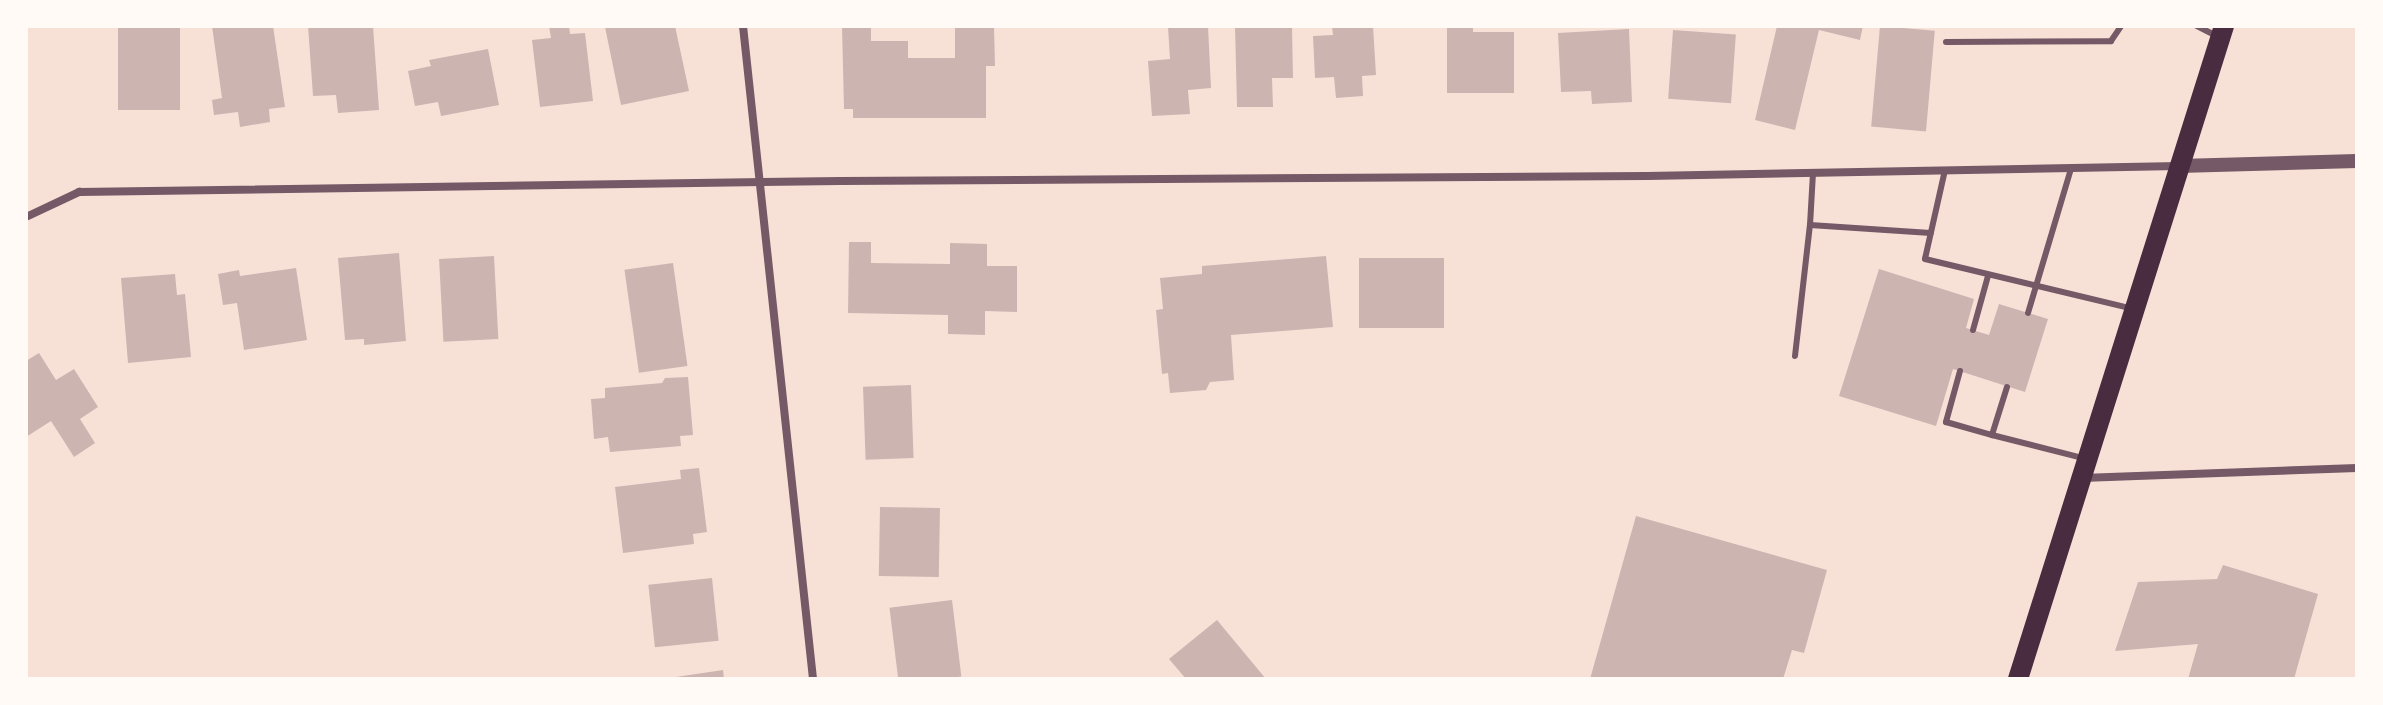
<!DOCTYPE html>
<style>
body{margin:0}
#map{position:relative;width:2383px;height:705px;overflow:hidden;background:#f7e1d7;font-family:"Fira Sans Condensed",sans-serif}
div>[style]{position:absolute}
.building>*{inset:0;background:#ccb4b1;transform-origin:0 0}
.service>*{height:6px;margin:-3px;padding:0 3px;transform-origin:3px;border-radius:3px;background:#755966}
.minor>*{height:8px;margin:-4px;padding:0 4px;transform-origin:4px;border-radius:4px;background:#755966}
.tertiary>*{height:14px;margin:-7px;padding:0 7px;transform-origin:7px;border-radius:7px;background:#755966}
.primary>*{height:20px;margin:-10px;padding:0 10px;transform-origin:10px;border-radius:10px;background:#4a2c40}
span{translate:-50% -50%;white-space:nowrap;text-align:center;line-height:1.15;-webkit-text-stroke:8px #fffaf5;paint-order:stroke}
.frame{position:absolute;inset:0;border:28px solid #fffaf5;pointer-events:none}
</style>
<div id="map">
<div class="building">
<div style="left:118px;top:26px;width:62px;height:84px"></div>
<div style="clip-path:polygon(212px 26px,273px 26px,285px 107px,269px 109px,270px 122px,240px 127px,238px 112px,214px 115px,212px 100px,222px 98px)"></div>
<div style="clip-path:polygon(308px 26px,373px 26px,379px 110px,338px 113px,336px 95px,313px 96px)"></div>
<div style="clip-path:polygon(549px 26px,569px 26px,570px 34px,585px 33px,593px 101px,540px 107px,532px 40px,551px 38px)"></div>
<div style="clip-path:polygon(675px 26px,689px 91px,621px 105px,605px 27px)"></div>
<div style="clip-path:polygon(842px 26px,871px 26px,871px 41px,908px 41px,908px 58px,955px 58px,955px 26px,994px 26px,995px 66px,986px 66px,986px 118px,853px 118px,853px 109px,844px 109px)"></div>
<div style="clip-path:polygon(1208px 26px,1211px 88px,1188px 90px,1190px 114px,1152px 116px,1148px 61px,1170px 59px,1168px 27px)"></div>
<div style="clip-path:polygon(1235px 26px,1292px 26px,1293px 78px,1272px 78px,1273px 107px,1237px 107px)"></div>
<div style="clip-path:polygon(1332px 26px,1373px 26px,1376px 75px,1362px 76px,1363px 96px,1336px 98px,1334px 77px,1315px 78px,1313px 36px,1333px 35px)"></div>
<div style="clip-path:polygon(1447px 26px,1473px 26px,1473px 32px,1514px 32px,1514px 93px,1447px 93px)"></div>
<div style="clip-path:polygon(1777px 26px,1863px 26px,1860px 40px,1819px 30px,1795px 130px,1755px 120px)"></div>
<div style="left:1880px;top:26px;width:55px;height:101px;rotate:5deg"></div>
<div style="clip-path:polygon(1629px 29px,1632px 102px,1592px 104px,1591px 91px,1561px 92px,1558px 33px)"></div>
<div style="left:1673px;top:30px;width:63px;height:69px;rotate:4deg"></div>
<div style="clip-path:polygon(488px 49px,499px 105px,441px 116px,438px 102px,415px 106px,408px 71px,431px 66px,429px 60px)"></div>
<div style="clip-path:polygon(849px 242px,871px 242px,871px 263px,950px 264px,950px 243px,987px 244px,987px 266px,1017px 266px,1017px 312px,985px 311px,985px 335px,948px 334px,948px 315px,848px 313px)"></div>
<div style="clip-path:polygon(399px 253px,406px 341px,364px 345px,364px 339px,345px 340px,338px 258px)"></div>
<div style="left:494px;top:256px;width:83px;height:55px;rotate:87deg"></div>
<div style="clip-path:polygon(1326px 256px,1333px 327px,1231px 335px,1234px 380px,1210px 382px,1206px 390px,1170px 393px,1168px 373px,1162px 374px,1156px 310px,1163px 309px,1160px 278px,1202px 274px,1202px 266px)"></div>
<div style="left:1359px;top:258px;width:85px;height:70px"></div>
<div style="left:673px;top:263px;width:104px;height:49px;rotate:82deg"></div>
<div style="clip-path:polygon(296px 268px,307px 340px,244px 350px,237px 303px,223px 305px,218px 274px,239px 270px,240px 276px)"></div>
<div style="clip-path:polygon(1879px 269px,1974px 299px,1966px 328px,1989px 335px,1999px 304px,2048px 319px,2025px 392px,1953px 369px,1936px 426px,1839px 396px)"></div>
<div style="clip-path:polygon(175px 274px,177px 295px,185px 294px,191px 357px,128px 363px,121px 278px)"></div>
<div style="clip-path:polygon(39px 353px,56px 380px,74px 369px,98px 407px,80px 419px,95px 443px,74px 457px,51px 421px,26px 437px,26px 361px)"></div>
<div style="clip-path:polygon(688px 377px,693px 435px,680px 436px,681px 446px,610px 452px,608px 437px,594px 439px,591px 399px,605px 398px,605px 388px,662px 383px,665px 378px)"></div>
<div style="left:911px;top:385px;width:73px;height:48px;rotate:88deg"></div>
<div style="clip-path:polygon(699px 468px,707px 532px,693px 534px,694px 544px,623px 553px,615px 487px,681px 479px,680px 470px)"></div>
<div style="left:880px;top:507px;width:60px;height:69px;rotate:1deg"></div>
<div style="clip-path:polygon(1636px 516px,1827px 570px,1804px 653px,1792px 650px,1783px 679px,1590px 679px)"></div>
<div style="clip-path:polygon(2223px 565px,2318px 594px,2294px 679px,2188px 679px,2198px 644px,2115px 651px,2138px 582px,2217px 579px)"></div>
<div style="left:712px;top:578px;width:63px;height:64px;rotate:84deg"></div>
<div style="left:952px;top:600px;width:77px;height:63px;rotate:83deg"></div>
<div style="clip-path:polygon(1217px 620px,1266px 679px,1186px 679px,1169px 659px)"></div>
<div style="clip-path:polygon(723px 670px,724px 679px,676px 679px,676px 677px)"></div>
</div>
<div class="service">
<div style="left:2197px;top:26px;width:22px;rotate:27deg"></div>
<div style="left:1946px;top:42px;width:165px;rotate:-0.3deg"></div>
<div style="left:2111px;top:41px;width:18px;rotate:-56deg"></div>
<div style="left:1945px;top:170px;width:91px;rotate:102.7deg"></div>
<div style="left:1925px;top:259px;width:214px;rotate:13.5deg"></div>
<div style="left:1810px;top:225px;width:52px;rotate:-86.7deg"></div>
<div style="left:2028px;top:313px;width:150px;rotate:-73.4deg"></div>
<div style="left:1973px;top:330px;width:56px;rotate:-74.5deg"></div>
<div style="left:1795px;top:356px;width:132px;rotate:-83.5deg"></div>
<div style="left:1810px;top:225px;width:121px;rotate:3.8deg"></div>
<div style="left:1960px;top:371px;width:53px;rotate:105.4deg"></div>
<div style="left:1946px;top:422px;width:48px;rotate:15.8deg"></div>
<div style="left:2007px;top:387px;width:50px;rotate:107.4deg"></div>
<div style="left:1992px;top:435px;width:94px;rotate:14.2deg"></div>
</div>
<div class="minor">
<div style="left:743px;top:26px;width:657px;rotate:83.88deg"></div>
<div style="left:26px;top:217px;width:59px;rotate:-25.3deg"></div>
<div style="left:79px;top:192px;width:761px;rotate:-0.83deg"></div>
<div style="left:840px;top:181px;width:807px;rotate:-0.35deg"></div>
<div style="left:1647px;top:176px;width:532px;rotate:-1.08deg"></div>
<div style="left:2082px;top:478px;width:275px;rotate:-2.1deg"></div>
</div>
<div class="tertiary">
<div style="left:2179px;top:166px;width:178px;rotate:-1.6deg"></div>
</div>
<div class="primary">
<div style="left:2018px;top:679px;width:685px;rotate:-72.49deg"></div>
</div>
<div class="frame"></div>
</div>
